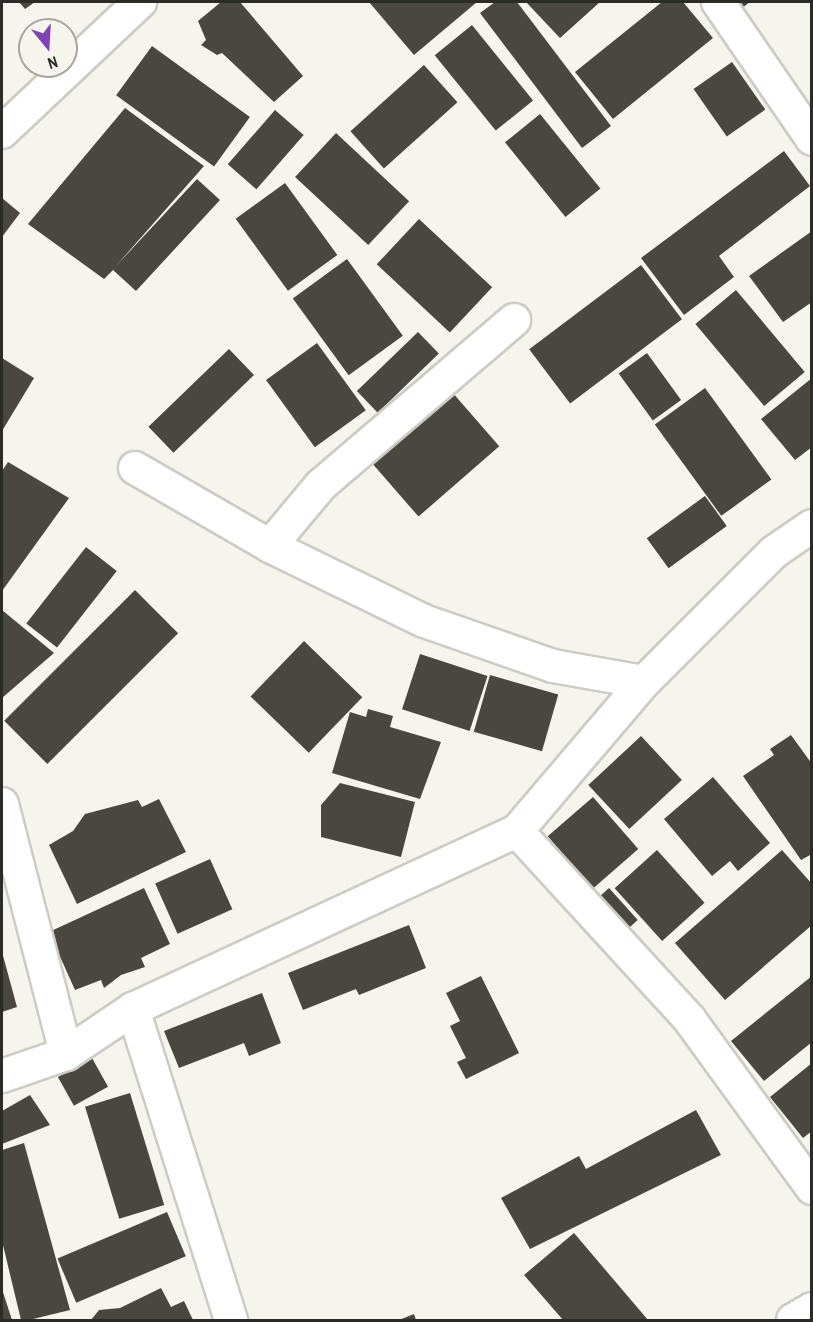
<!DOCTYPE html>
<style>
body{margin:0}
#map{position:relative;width:813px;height:1322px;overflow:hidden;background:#f6f5ed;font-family:"Archivo Narrow",sans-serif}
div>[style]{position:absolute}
.building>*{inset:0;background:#4a4640;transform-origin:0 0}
.roads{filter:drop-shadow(2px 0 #ccccc4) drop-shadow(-2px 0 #ccccc4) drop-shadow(0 2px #ccccc4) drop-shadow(0 -2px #ccccc4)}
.street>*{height:32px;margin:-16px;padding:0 16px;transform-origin:16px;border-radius:16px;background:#fff}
span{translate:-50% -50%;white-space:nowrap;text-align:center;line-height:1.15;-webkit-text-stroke:6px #f6f5ed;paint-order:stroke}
.frame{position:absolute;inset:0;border:3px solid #2b2b28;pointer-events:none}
.north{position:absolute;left:18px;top:18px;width:60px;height:60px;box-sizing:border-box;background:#f6f5ed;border:2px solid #a5a49e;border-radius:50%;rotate:162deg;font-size:16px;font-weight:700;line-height:24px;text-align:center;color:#2b2b28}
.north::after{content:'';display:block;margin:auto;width:21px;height:27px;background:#7e42b7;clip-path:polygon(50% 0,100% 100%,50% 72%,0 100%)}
</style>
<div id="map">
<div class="building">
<div style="clip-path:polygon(19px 2px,35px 2px,25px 9px)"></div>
<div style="clip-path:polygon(221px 2px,240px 2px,303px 76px,274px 102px,222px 53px,217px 55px,201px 45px,206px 40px,198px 21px)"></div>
<div style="clip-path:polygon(369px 2px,477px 2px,414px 55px)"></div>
<div style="clip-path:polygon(495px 2px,517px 2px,611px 126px,582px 148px,480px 13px)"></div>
<div style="clip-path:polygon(526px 2px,600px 2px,560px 38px)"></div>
<div style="clip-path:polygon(662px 2px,683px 2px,713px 38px,613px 119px,575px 72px)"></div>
<div style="clip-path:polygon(737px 2px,750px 2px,742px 8px)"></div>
<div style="left:472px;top:25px;width:97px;height:48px;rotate:51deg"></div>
<div style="left:152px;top:46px;width:121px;height:61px;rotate:36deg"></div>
<div style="left:732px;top:62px;width:58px;height:47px;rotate:55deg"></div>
<div style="left:424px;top:65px;width:50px;height:99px;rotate:48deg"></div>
<div style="clip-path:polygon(125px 108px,204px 166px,115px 267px,197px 179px,220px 200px,136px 291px,113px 270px,104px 279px,28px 224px)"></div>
<div style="left:275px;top:110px;width:38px;height:72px;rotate:41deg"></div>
<div style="left:540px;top:114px;width:96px;height:45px;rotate:51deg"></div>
<div style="left:336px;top:133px;width:100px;height:60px;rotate:43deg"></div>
<div style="clip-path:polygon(784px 151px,810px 186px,719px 256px,734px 277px,684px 315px,641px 258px)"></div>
<div style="left:285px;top:183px;width:89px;height:61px;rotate:54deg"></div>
<div style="clip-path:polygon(2px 198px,20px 213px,2px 237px)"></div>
<div style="left:419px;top:219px;width:100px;height:62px;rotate:43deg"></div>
<div style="clip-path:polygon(812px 231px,812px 302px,783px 322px,749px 276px)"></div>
<div style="left:347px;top:259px;width:95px;height:67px;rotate:54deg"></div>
<div style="left:641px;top:265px;width:68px;height:140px;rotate:53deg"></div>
<div style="left:736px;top:290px;width:107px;height:53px;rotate:50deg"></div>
<div style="left:418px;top:332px;width:30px;height:85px;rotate:46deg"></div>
<div style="left:317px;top:343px;width:83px;height:63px;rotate:54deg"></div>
<div style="left:229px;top:349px;width:36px;height:112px;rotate:46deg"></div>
<div style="left:647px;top:353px;width:58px;height:35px;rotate:54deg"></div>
<div style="clip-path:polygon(2px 358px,34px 378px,2px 431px)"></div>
<div style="clip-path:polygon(812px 378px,812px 447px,795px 460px,761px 419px)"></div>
<div style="left:705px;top:388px;width:113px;height:62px;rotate:54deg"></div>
<div style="left:452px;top:392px;width:72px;height:107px;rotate:49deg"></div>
<div style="clip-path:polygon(8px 462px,69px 498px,2px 591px,2px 471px)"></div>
<div style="left:705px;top:496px;width:37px;height:72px;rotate:54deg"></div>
<div style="left:86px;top:547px;width:39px;height:97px;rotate:38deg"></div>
<div style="left:135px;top:590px;width:61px;height:185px;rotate:45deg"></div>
<div style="clip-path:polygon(2px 610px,54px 653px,2px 698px)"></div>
<div style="left:304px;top:641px;width:81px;height:77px;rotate:44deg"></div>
<div style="left:420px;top:654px;width:71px;height:58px;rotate:18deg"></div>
<div style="left:490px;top:675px;width:71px;height:59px;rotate:16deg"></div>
<div style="clip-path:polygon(368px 709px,393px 716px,390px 727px,441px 742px,420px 799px,332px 773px,350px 712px,366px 717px)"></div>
<div style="clip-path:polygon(791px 735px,812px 764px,812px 854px,801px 860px,743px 776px,774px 755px,770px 749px)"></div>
<div style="left:641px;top:736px;width:60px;height:72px;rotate:47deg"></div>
<div style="clip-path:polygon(713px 777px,770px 843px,738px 871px,730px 861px,712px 876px,664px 819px)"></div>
<div style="clip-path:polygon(340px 783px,415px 802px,401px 857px,321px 837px,321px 805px)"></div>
<div style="left:593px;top:797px;width:69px;height:60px;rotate:49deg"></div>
<div style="clip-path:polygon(159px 799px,186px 852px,77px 904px,49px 845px,73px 831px,85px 814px,138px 800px,142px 807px)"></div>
<div style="left:657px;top:850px;width:71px;height:57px;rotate:48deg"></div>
<div style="clip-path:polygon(782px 850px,812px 884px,812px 925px,725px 1000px,675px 943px)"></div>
<div style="left:210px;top:859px;width:55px;height:60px;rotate:66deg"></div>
<div style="clip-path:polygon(144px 888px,170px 944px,141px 958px,145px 967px,121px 975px,104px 988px,101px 980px,75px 990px,49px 932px)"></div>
<div style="left:609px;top:888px;width:43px;height:20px;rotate:48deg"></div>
<div style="clip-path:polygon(409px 925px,426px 968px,359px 995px,356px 989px,303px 1010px,288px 973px)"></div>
<div style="clip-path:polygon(2px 952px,17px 1007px,2px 1012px)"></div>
<div style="clip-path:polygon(481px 976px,519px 1053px,466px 1079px,457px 1062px,466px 1058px,450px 1026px,460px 1021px,446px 993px)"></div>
<div style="clip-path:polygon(812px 976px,812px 1042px,764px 1081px,731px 1041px)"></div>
<div style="clip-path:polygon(262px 993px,281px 1043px,249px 1056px,244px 1043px,179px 1068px,164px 1031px)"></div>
<div style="left:92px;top:1058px;width:33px;height:39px;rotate:61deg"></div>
<div style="clip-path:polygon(812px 1063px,812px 1131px,803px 1138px,770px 1097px)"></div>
<div style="left:130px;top:1093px;width:117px;height:47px;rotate:73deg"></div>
<div style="clip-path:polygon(30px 1095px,50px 1125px,2px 1144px,2px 1111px)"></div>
<div style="clip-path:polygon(696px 1110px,721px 1155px,530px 1249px,501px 1198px,579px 1156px,586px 1169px)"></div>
<div style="clip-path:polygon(24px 1143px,70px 1310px,29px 1320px,21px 1320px,2px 1241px,2px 1150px)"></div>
<div style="left:167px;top:1212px;width:48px;height:119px;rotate:67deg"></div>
<div style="clip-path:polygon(574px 1233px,648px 1320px,563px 1320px,524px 1275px)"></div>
<div style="clip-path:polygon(161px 1288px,171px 1307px,184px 1301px,193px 1320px,91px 1320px,99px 1310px,120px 1308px)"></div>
<div style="clip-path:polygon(2px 1289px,12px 1320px,2px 1320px)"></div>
<div style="clip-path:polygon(414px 1314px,416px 1320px,399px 1320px)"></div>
</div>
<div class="roads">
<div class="street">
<div style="left:718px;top:2px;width:166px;rotate:55.5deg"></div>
<div style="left:2px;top:132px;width:190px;rotate:-43.3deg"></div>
<div style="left:135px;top:468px;width:156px;rotate:30deg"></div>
<div style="left:270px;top:546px;width:171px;rotate:26deg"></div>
<div style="left:424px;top:621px;width:137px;rotate:19.2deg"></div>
<div style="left:553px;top:666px;width:92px;rotate:10deg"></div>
<div style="left:644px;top:682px;width:184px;rotate:-45deg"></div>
<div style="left:774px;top:552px;width:46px;rotate:-34.4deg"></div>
<div style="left:270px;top:546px;width:80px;rotate:-50.1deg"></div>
<div style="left:321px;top:485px;width:254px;rotate:-40.5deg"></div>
<div style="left:2px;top:804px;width:258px;rotate:75.6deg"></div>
<div style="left:517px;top:831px;width:256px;rotate:47.5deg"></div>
<div style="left:690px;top:1020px;width:208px;rotate:54deg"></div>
<div style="left:133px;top:1009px;width:326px;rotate:72.5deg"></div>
<div style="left:2px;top:1076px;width:68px;rotate:-19deg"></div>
<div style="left:66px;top:1054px;width:81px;rotate:-33.9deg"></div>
<div style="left:133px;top:1009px;width:423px;rotate:-24.9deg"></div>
<div style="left:517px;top:831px;width:196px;rotate:-49.6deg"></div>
<div style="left:793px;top:1320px;width:22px;rotate:-30deg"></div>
</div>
</div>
<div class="frame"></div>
<div class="north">N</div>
</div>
